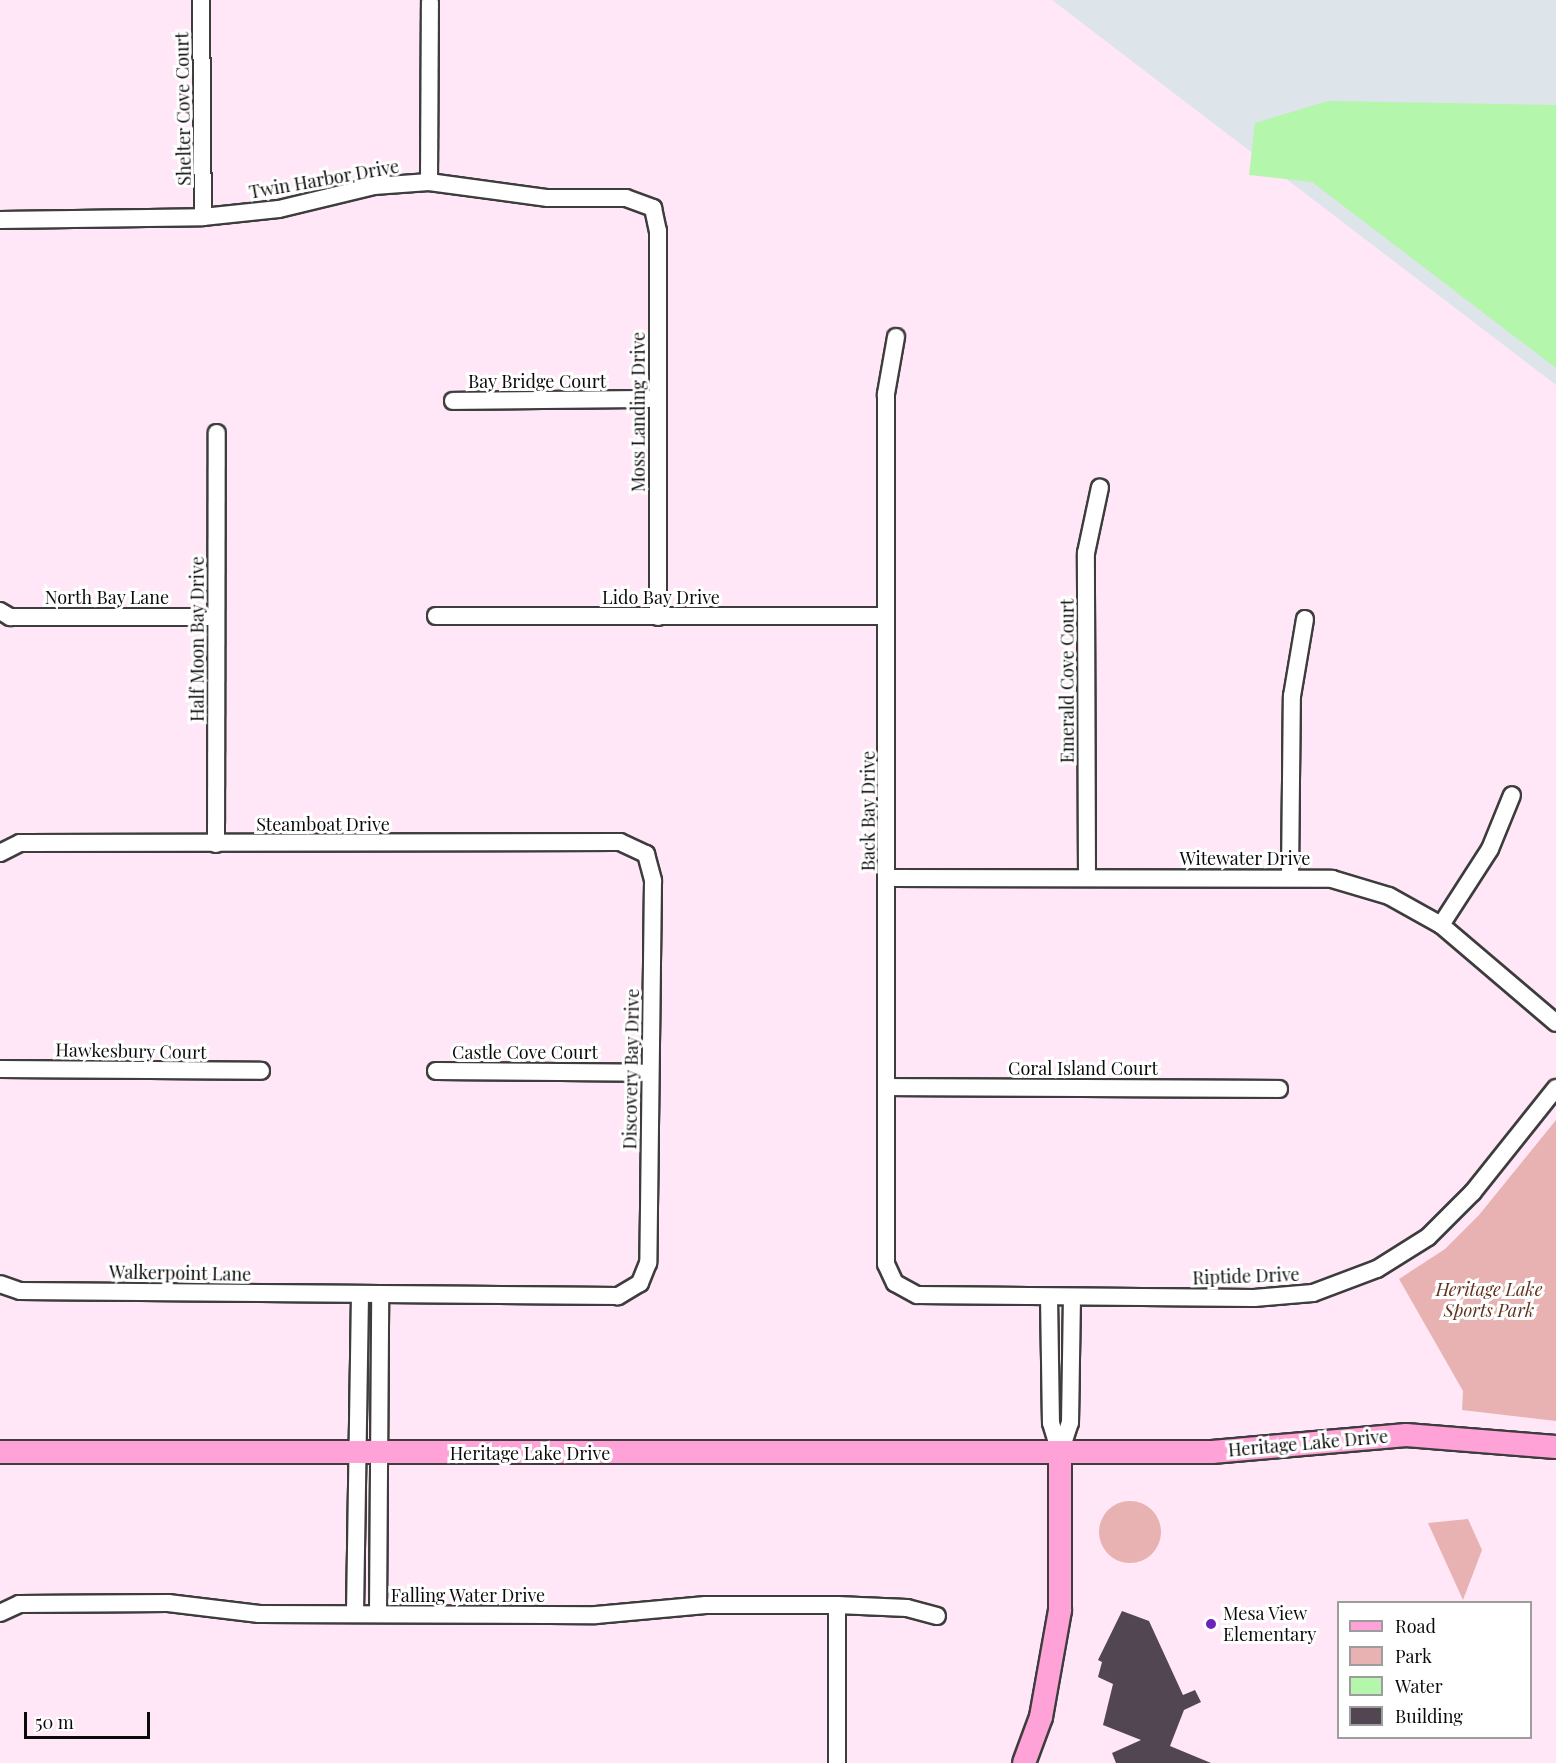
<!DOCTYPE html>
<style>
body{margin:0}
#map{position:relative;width:1556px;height:1763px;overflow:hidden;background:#ffe7f7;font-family:"Playfair Display",serif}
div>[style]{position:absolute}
.industrial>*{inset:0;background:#dde4ea}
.green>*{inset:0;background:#e8b2b2}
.round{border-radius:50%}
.water>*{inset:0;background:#b3f6ac}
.building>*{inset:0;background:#514652}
.roads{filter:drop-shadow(2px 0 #3d3d3d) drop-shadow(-2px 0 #3d3d3d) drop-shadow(0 2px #3d3d3d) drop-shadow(0 -2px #3d3d3d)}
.street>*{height:16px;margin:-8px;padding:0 8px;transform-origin:8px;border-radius:8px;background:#fff}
.secondary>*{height:22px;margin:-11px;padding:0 11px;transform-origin:11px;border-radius:11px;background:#ffa2d8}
.dots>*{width:16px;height:16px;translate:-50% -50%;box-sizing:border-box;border:3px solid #fff;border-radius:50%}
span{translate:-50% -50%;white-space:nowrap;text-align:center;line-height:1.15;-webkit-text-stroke:6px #fff;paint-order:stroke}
.street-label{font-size:18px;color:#0a0a0a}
.park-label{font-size:18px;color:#60311c;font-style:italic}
.poi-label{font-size:18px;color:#0a0a0a}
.left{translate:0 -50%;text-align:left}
.legend{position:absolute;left:1337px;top:1601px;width:195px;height:138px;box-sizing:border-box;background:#fff;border:2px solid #9d9d9d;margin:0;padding:8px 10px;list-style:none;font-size:18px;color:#0a0a0a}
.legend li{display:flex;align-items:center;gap:12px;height:30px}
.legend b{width:30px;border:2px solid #9d9d9d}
.scale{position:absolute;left:24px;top:1712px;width:126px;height:27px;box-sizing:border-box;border:3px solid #0a0a0a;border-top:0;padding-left:8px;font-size:18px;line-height:21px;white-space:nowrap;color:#0a0a0a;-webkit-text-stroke:4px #fff;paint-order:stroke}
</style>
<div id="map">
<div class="industrial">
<div style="clip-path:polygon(1052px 0,1556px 0,1556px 385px)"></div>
</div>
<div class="green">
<div style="clip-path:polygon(1556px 1120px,1556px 1421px,1462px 1410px,1463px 1391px,1399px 1279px,1445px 1249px,1479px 1215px)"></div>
<div class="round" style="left:1099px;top:1501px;width:62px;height:62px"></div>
<div style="clip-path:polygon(1468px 1519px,1482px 1550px,1463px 1600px,1428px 1523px)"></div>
</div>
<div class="water">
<div style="clip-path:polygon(1328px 101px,1556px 105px,1556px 368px,1312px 182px,1249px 175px,1255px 123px)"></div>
</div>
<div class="building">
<div style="clip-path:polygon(1122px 1611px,1149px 1621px,1183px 1695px,1195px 1690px,1201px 1702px,1184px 1710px,1170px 1746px,1211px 1763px,1116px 1763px,1112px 1753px,1141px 1740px,1103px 1725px,1113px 1684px,1098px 1677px,1102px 1662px,1098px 1660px)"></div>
</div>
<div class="roads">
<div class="street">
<div style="left:201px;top:0;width:217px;rotate:89.5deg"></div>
<div style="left:429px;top:182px;width:180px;rotate:-89.7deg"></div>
<div style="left:0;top:220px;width:203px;rotate:-0.8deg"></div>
<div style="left:203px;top:217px;width:76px;rotate:-6deg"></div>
<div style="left:279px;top:209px;width:98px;rotate:-13.6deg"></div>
<div style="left:374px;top:186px;width:55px;rotate:-4.2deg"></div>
<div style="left:429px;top:182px;width:120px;rotate:7.7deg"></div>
<div style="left:548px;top:198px;width:78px"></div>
<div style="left:626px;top:198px;width:29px;rotate:20deg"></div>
<div style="left:653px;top:208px;width:24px;rotate:78deg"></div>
<div style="left:658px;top:231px;width:386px;rotate:90deg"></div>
<div style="left:896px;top:337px;width:58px;rotate:100deg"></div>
<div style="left:886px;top:394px;width:870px;rotate:90deg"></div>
<div style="left:886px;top:1264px;width:21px;rotate:65deg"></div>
<div style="left:895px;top:1283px;width:25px;rotate:29deg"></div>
<div style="left:917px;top:1295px;width:337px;rotate:0.5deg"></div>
<div style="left:1254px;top:1298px;width:59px;rotate:-4.8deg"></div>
<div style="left:1313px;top:1293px;width:68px;rotate:-20.6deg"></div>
<div style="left:1377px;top:1269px;width:60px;rotate:-32.1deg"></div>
<div style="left:1428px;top:1237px;width:64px;rotate:-45deg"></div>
<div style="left:1473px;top:1192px;width:133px;rotate:-51.4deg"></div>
<div style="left:453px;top:401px;width:205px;rotate:-0.6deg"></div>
<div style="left:0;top:611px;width:12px;rotate:31deg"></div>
<div style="left:10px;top:617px;width:206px"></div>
<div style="left:436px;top:616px;width:450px"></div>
<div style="left:216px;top:844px;width:411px;rotate:-89.9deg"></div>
<div style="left:0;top:853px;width:22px;rotate:-27deg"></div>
<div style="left:20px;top:843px;width:600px;rotate:-0.1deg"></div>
<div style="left:620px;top:842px;width:29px;rotate:25deg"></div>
<div style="left:646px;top:854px;width:28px;rotate:75deg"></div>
<div style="left:653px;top:881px;width:382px;rotate:90.7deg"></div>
<div style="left:648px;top:1263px;width:22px;rotate:112deg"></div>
<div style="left:640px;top:1283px;width:26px;rotate:149deg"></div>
<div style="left:618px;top:1296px;width:598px;rotate:-179.52deg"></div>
<div style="left:20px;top:1291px;width:21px;rotate:-161deg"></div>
<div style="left:1290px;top:876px;width:180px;rotate:-89.4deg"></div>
<div style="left:1292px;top:696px;width:78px;rotate:-80.4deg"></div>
<div style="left:1087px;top:877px;width:324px;rotate:-90.2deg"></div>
<div style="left:1086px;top:553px;width:67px;rotate:-78deg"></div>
<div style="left:887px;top:878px;width:445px;rotate:0.1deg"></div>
<div style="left:1332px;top:879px;width:59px;rotate:16.6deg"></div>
<div style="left:1389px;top:896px;width:60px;rotate:29.1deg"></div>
<div style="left:1441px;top:925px;width:151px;rotate:40.4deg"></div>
<div style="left:1441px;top:925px;width:90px;rotate:-57.2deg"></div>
<div style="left:1490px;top:849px;width:58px;rotate:-67.8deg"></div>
<div style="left:0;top:1069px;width:261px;rotate:0.4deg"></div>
<div style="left:436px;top:1071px;width:213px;rotate:0.5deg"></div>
<div style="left:886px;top:1087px;width:393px;rotate:0.3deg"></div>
<div style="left:1049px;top:1297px;width:126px;rotate:89.1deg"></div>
<div style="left:1051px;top:1423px;width:31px;rotate:73deg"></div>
<div style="left:1060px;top:1453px;width:32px;rotate:-72deg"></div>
<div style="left:1070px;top:1423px;width:126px;rotate:-89.1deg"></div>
<div style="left:837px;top:1605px;width:158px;rotate:90deg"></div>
<div style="left:0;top:1613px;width:21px;rotate:-25deg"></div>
<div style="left:19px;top:1604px;width:149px;rotate:-0.4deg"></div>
<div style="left:168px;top:1603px;width:92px;rotate:6.9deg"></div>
<div style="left:259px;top:1614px;width:337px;rotate:0.2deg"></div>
<div style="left:596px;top:1615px;width:110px;rotate:-5.2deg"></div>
<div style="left:706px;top:1605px;width:131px"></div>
<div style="left:837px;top:1605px;width:70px;rotate:2.5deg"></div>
<div style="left:907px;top:1608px;width:31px;rotate:15deg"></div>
<div style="left:355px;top:1613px;width:318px;rotate:-89.1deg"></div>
<div style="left:378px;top:1614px;width:319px;rotate:-89.6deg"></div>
</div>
<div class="secondary">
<div style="left:0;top:1452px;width:1212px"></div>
<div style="left:1212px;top:1452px;width:195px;rotate:-5deg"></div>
<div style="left:1406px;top:1435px;width:150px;rotate:4.6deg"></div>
<div style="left:1024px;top:1763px;width:49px;rotate:-69.7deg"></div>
<div style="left:1041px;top:1717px;width:109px;rotate:-79.9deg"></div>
<div style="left:1060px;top:1610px;width:157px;rotate:-90deg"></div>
</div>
</div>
<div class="dots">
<div style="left:1211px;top:1624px;background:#6b23b9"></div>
</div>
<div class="street-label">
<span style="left:183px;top:109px;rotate:-91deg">Shelter Cove Court</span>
<span style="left:324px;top:179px;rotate:-10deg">Twin Harbor Drive</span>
<span style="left:537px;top:381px">Bay Bridge Court</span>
<span style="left:638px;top:412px;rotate:-90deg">Moss Landing Drive</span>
<span style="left:107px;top:597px">North Bay Lane</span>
<span style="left:661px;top:597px">Lido Bay Drive</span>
<span style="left:197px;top:639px;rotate:-90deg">Half Moon Bay Drive</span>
<span style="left:1067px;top:681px;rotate:-90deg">Emerald Cove Court</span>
<span style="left:868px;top:811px;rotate:-90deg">Back Bay Drive</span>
<span style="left:323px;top:824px">Steamboat Drive</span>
<span style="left:1245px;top:858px">Witewater Drive</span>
<span style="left:131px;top:1051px;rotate:1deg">Hawkesbury Court</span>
<span style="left:525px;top:1052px">Castle Cove Court</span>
<span style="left:1083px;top:1068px">Coral Island Court</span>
<span style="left:631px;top:1069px;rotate:-89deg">Discovery Bay Drive</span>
<span style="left:180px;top:1273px;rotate:1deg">Walkerpoint Lane</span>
<span style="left:1246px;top:1276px;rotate:-2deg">Riptide Drive</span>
<span style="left:1308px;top:1443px;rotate:-5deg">Heritage Lake Drive</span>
<span style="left:530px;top:1453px">Heritage Lake Drive</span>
<span style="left:468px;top:1595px">Falling Water Drive</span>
</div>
<div class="park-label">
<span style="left:1489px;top:1300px">Heritage Lake<br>Sports Park</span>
</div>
<div class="poi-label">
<span class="left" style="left:1223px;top:1624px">Mesa View<br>Elementary</span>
</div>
<ul class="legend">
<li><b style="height:8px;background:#ffa2d8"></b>Road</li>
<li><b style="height:16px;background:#e8b2b2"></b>Park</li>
<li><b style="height:16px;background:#b3f6ac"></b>Water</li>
<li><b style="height:16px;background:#514652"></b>Building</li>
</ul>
<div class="scale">50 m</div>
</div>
